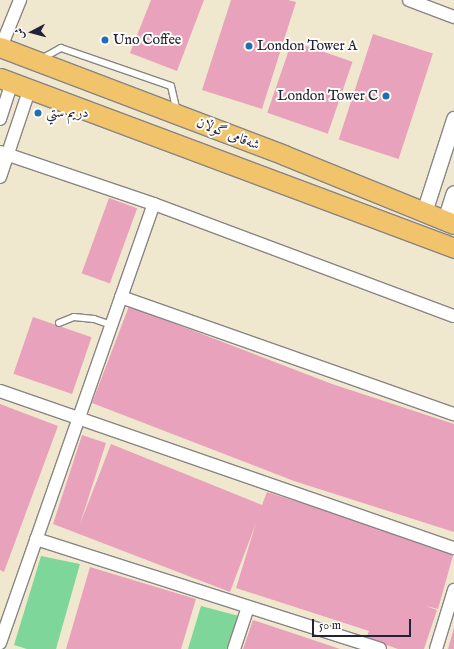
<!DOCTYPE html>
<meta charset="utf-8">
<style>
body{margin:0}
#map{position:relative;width:454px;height:649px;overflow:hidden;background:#f0e8ce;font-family:"IM FELL English",Amiri,serif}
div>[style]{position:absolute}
.green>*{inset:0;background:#7ed69b}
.building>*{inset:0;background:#e9a2bb;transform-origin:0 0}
.roads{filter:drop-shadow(1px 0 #898584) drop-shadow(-1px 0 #898584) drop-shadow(0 1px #898584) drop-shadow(0 -1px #898584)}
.service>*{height:6px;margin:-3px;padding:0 3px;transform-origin:3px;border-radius:3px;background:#fff}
.minor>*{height:12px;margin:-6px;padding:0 6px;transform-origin:6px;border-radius:6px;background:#fff}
.tertiary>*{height:15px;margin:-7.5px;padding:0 7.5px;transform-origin:7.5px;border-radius:7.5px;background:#fff}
.primary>*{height:19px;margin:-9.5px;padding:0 9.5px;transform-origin:9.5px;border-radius:9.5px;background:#f1c36a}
.dots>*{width:11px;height:11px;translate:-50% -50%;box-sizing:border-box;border:2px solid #fdfcf7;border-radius:50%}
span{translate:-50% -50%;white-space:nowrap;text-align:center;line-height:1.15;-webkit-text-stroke:4px #fdfcf7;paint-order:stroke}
.poi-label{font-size:14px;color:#22223b}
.left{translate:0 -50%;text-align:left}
.right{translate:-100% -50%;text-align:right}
.street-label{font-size:14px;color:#22223b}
.north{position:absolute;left:12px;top:12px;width:40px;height:40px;-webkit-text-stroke:3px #fdfcf7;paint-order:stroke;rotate:264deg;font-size:11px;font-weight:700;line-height:16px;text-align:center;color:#22223b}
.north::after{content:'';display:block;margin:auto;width:14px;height:18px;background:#22223b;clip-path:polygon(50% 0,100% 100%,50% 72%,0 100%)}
.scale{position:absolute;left:312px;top:619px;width:99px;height:18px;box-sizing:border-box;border:2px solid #22223b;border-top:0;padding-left:5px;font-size:12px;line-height:14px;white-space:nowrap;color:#22223b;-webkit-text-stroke:3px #fdfcf7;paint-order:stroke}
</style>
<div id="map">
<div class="green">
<div style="clip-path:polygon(41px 556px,80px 564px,56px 649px,27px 649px,14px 645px)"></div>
<div style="clip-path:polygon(201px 606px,239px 616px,227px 649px,188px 649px)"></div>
</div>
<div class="building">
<div style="clip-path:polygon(151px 0,204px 0,177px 71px,130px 53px)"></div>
<div style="clip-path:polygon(231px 0,288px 0,296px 2px,262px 109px,202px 90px)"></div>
<div style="left:373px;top:34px;width:63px;height:111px;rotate:18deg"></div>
<div style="left:292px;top:41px;width:64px;height:76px;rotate:19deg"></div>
<div style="left:109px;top:198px;width:30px;height:80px;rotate:20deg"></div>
<div style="clip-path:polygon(129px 306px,332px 384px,454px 424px,454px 532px,294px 481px,92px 403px)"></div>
<div style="left:33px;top:317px;width:62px;height:60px;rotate:19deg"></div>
<div style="clip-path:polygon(0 404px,58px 426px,4px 572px,0 570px)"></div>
<div style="clip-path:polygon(82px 435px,106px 443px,80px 524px,111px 444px,262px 505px,267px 492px,454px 552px,438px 609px,426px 606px,437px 610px,424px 649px,398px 649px,366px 638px,369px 631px,236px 588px,256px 523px,230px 592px,53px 524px)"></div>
<div style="clip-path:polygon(90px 567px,196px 599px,181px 649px,66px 649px)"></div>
<div style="clip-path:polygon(253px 620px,340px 649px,243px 649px)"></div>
<div style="clip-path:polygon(454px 628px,454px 649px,448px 649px)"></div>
</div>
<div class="roads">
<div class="service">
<div style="left:41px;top:59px;width:23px;rotate:-29deg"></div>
<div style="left:61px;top:48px;width:116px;rotate:19.1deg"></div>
<div style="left:171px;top:86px;width:26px;rotate:77deg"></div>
<div style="left:59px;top:323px;width:16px;rotate:-22deg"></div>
<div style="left:74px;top:317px;width:20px;rotate:6deg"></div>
<div style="left:94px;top:319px;width:18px;rotate:19deg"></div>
</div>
<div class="minor">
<div style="left:409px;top:0;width:48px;rotate:20.7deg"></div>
<div style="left:1px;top:47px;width:51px;rotate:-68deg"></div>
<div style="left:0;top:119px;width:38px;rotate:-72deg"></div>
<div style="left:0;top:152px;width:163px;rotate:18.7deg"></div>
<div style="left:154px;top:204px;width:320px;rotate:20.5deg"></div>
<div style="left:0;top:177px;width:94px;rotate:-71.4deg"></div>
<div style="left:121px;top:297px;width:353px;rotate:19.4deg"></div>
<div style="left:0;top:391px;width:480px;rotate:19.1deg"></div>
<div style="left:36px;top:539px;width:361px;rotate:17.7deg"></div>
<div style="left:0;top:643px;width:465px;rotate:-70.7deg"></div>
<div style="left:234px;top:649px;width:44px;rotate:-71.6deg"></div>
<div style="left:436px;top:649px;width:62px;rotate:-73deg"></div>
</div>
<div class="tertiary">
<div style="left:424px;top:212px;width:98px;rotate:-72.1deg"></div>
<div style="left:445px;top:220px;width:28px;rotate:-72deg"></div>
</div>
<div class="primary">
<div style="left:0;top:47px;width:304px;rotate:20.8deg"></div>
<div style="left:284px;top:155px;width:183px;rotate:22.1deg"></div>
<div style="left:0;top:78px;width:485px;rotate:20.5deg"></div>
</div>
</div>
<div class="dots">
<div style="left:105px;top:40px;background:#1f6fb2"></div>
<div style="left:249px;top:46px;background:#1f6fb2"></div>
<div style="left:386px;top:96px;background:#1f6fb2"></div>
<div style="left:38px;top:113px;background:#1f6fb2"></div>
</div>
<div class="poi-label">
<span class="left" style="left:113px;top:40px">Uno Coffee</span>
<span class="left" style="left:257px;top:46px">London Tower A</span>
<span class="right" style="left:378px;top:96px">London Tower C</span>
<span class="left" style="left:46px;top:113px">دريم ستي</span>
</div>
<div class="street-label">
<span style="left:228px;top:134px;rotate:21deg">شەقامی گوڵان</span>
</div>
<div class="north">ش</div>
<div class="scale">50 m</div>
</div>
